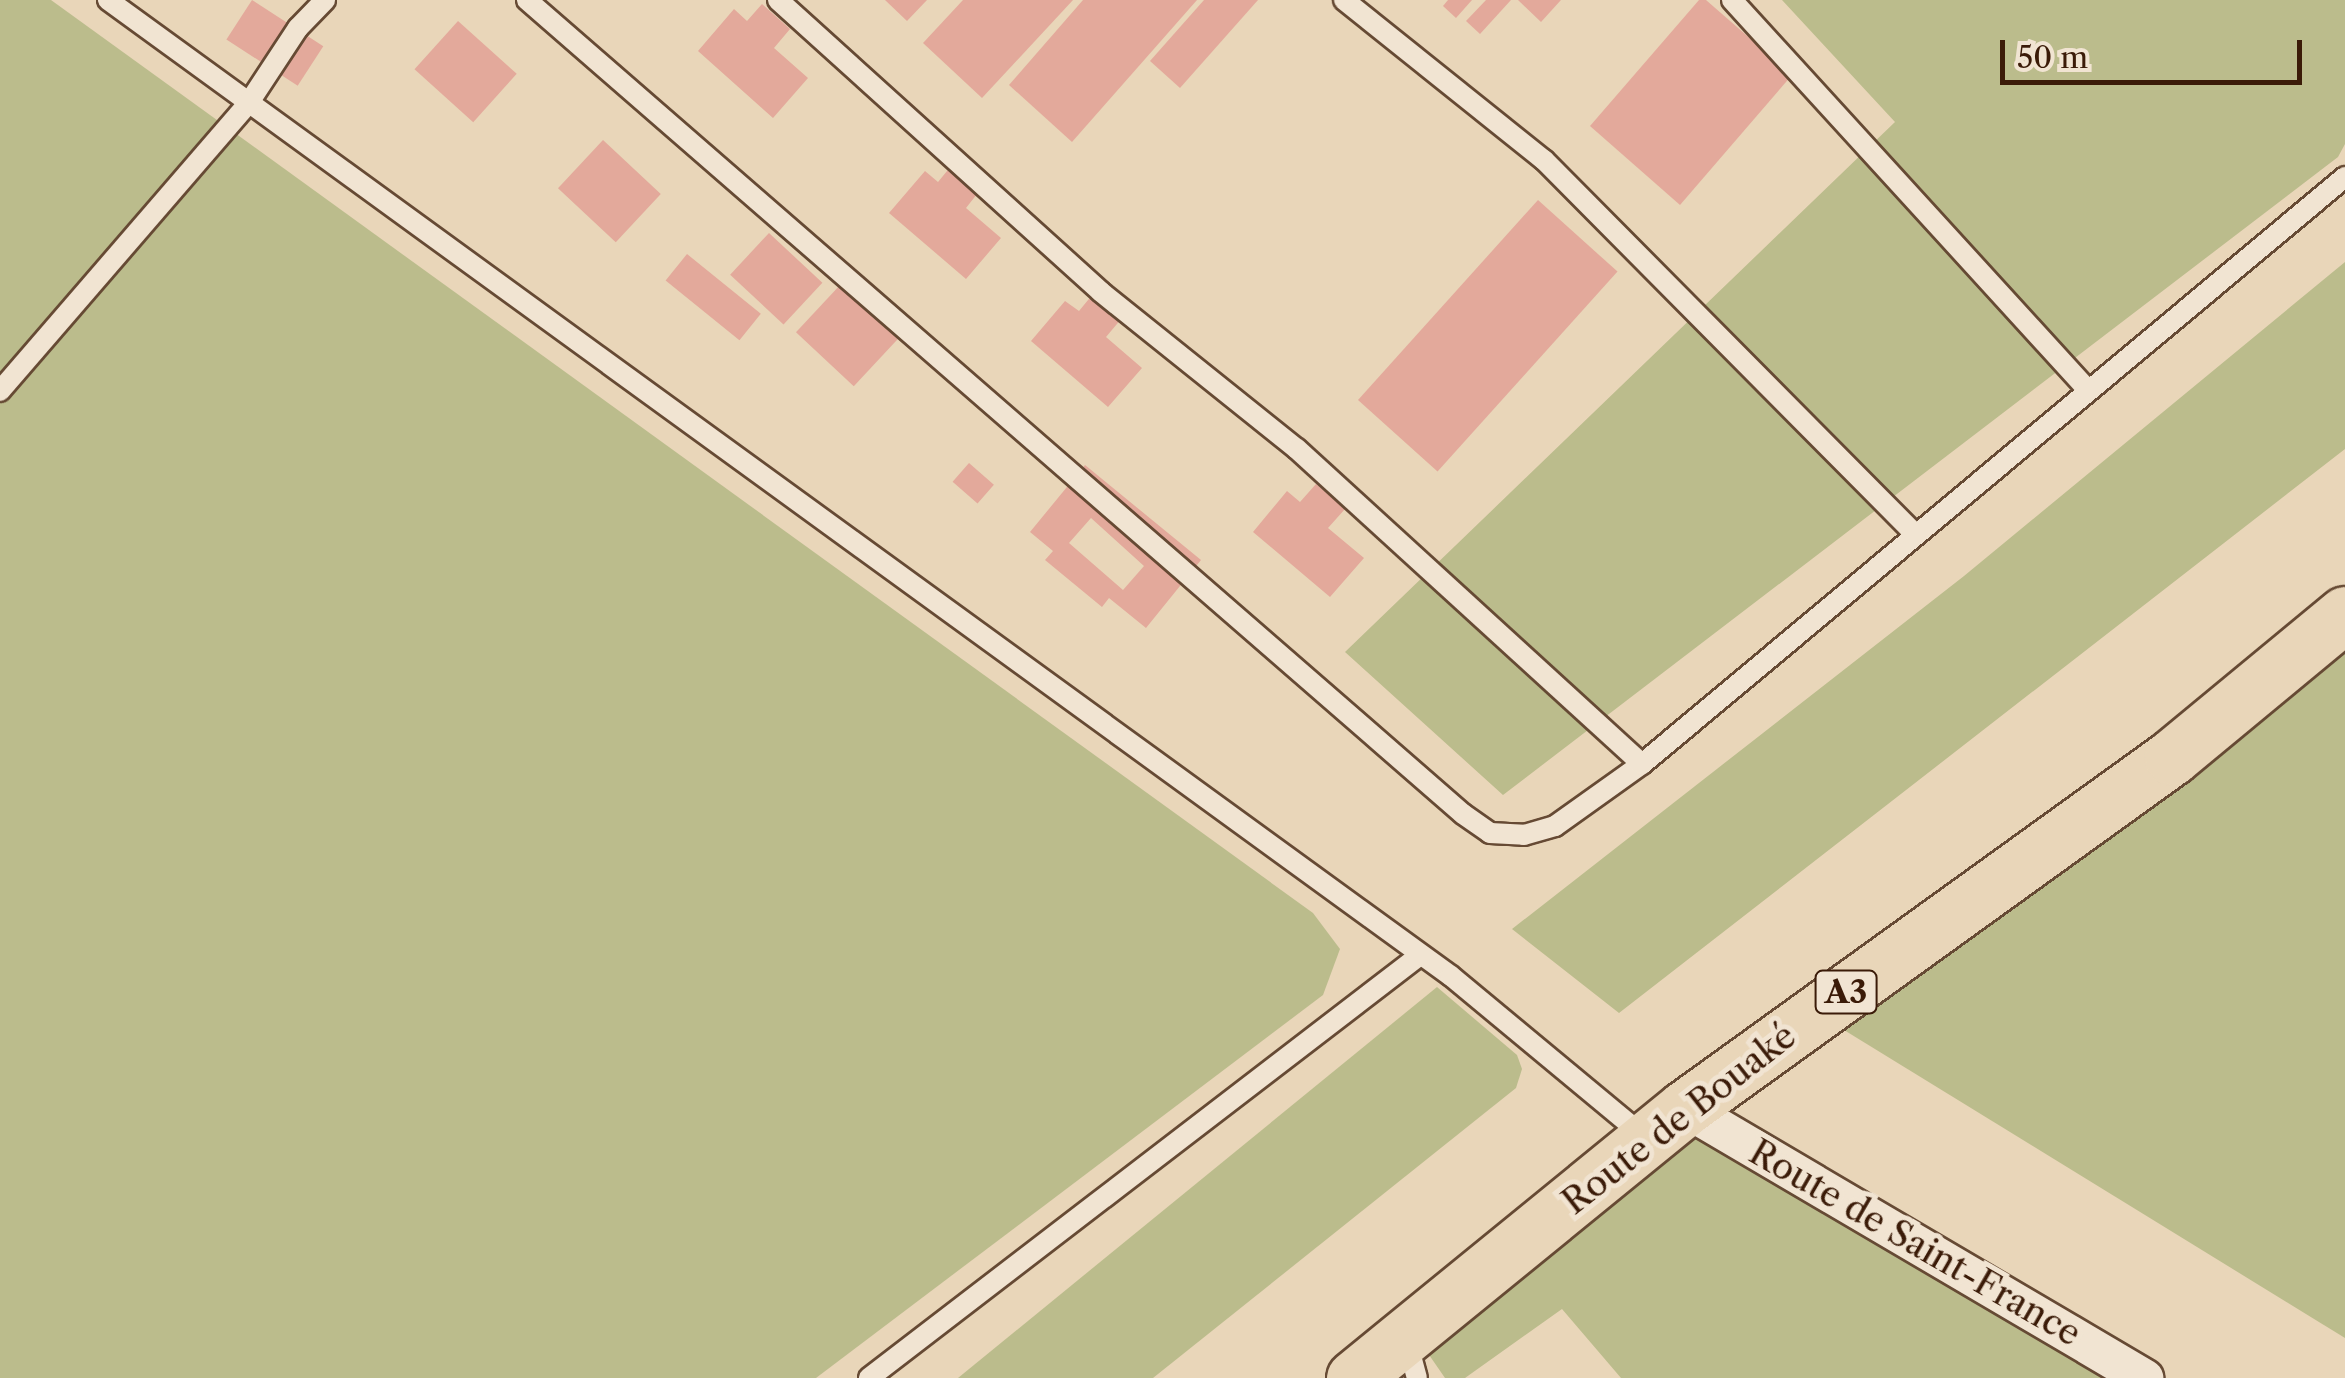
<!DOCTYPE html>
<meta charset="utf-8">
<style>
body{margin:0}
#map{position:relative;width:2345px;height:1378px;overflow:hidden;background:#e9d6b9;font-family:"Libre Caslon Text",serif}
div>[style]{position:absolute}
.green>*{inset:0;background:#bbbc8c}
.building>*{inset:0;background:#e3a99b;transform-origin:0 0}
.roads{filter:drop-shadow(2px 0 #664a34) drop-shadow(-2px 0 #664a34) drop-shadow(0 2px #664a34) drop-shadow(0 -2px #664a34)}
.service>*{height:20px;margin:-10px;padding:0 10px;transform-origin:10px;border-radius:10px;background:#f1e4d2}
.minor>*{height:38px;margin:-19px;padding:0 19px;transform-origin:19px;border-radius:19px;background:#f1e4d2}
.trunk>*{height:55px;margin:-27.5px;padding:0 27.5px;transform-origin:27.5px;border-radius:27.5px;background:#e9d6b9}
span{translate:-50% -50%;white-space:nowrap;text-align:center;line-height:1.15;-webkit-text-stroke:10px #f1e4d2;paint-order:stroke}
.shield-label span{padding:2px 8px;background:#f1e4d2;border:2px solid;border-radius:8px;-webkit-text-stroke-width:0}
.shield-label{font-size:32px;color:#3b1b08;font-weight:700}
.street-label{font-size:35px;color:#3b1b08}
.scale{position:absolute;left:2000px;top:40px;width:302px;height:45px;box-sizing:border-box;border:5px solid #3b1b08;border-top:0;padding-left:12px;font-size:30px;line-height:35px;white-space:nowrap;color:#3b1b08;-webkit-text-stroke:8px #f1e4d2;paint-order:stroke}
</style>
<div id="map">
<div class="green">
<div style="clip-path:polygon(0 0,51px 0,1313px 913px,1340px 949px,1323px 995px,816px 1378px,0 1378px)"></div>
<div style="clip-path:polygon(1782px 0,2345px 0,2345px 144px,2338px 157px,1503px 795px,1345px 652px,1895px 122px)"></div>
<div style="clip-path:polygon(2345px 262px,2345px 449px,1619px 1013px,1512px 929px,1964px 576px)"></div>
<div style="clip-path:polygon(2345px 634px,2345px 1338px,1844px 1030px)"></div>
<div style="clip-path:polygon(1437px 987px,1517px 1055px,1522px 1069px,1516px 1088px,1153px 1378px,958px 1378px)"></div>
<div style="clip-path:polygon(1685px 1116px,2116px 1378px,1621px 1378px,1562px 1309px,1465px 1378px,1445px 1378px,1416px 1336px)"></div>
</div>
<div class="building">
<div style="left:252px;top:0;width:85px;height:47px;rotate:33deg"></div>
<div style="clip-path:polygon(885px 0,927px 0,907px 21px)"></div>
<div style="clip-path:polygon(963px 0,1073px 0,982px 98px,923px 43px)"></div>
<div style="clip-path:polygon(1083px 0,1197px 0,1072px 142px,1009px 85px)"></div>
<div style="clip-path:polygon(1204px 0,1258px 0,1180px 88px,1150px 61px)"></div>
<div style="clip-path:polygon(1448px 0,1472px 0,1456px 18px,1443px 6px)"></div>
<div style="clip-path:polygon(1486px 0,1511px 0,1480px 34px,1466px 21px)"></div>
<div style="clip-path:polygon(1518px 0,1561px 0,1541px 22px)"></div>
<div style="clip-path:polygon(1699px 0,1706px 0,1792px 75px,1680px 205px,1590px 126px)"></div>
<div style="clip-path:polygon(762px 4px,790px 29px,774px 48px,808px 78px,773px 118px,698px 51px,734px 9px,747px 21px)"></div>
<div style="left:458px;top:21px;width:79px;height:65px;rotate:42deg"></div>
<div style="left:603px;top:140px;width:79px;height:66px;rotate:43deg"></div>
<div style="clip-path:polygon(952px 165px,981px 189px,966px 208px,1001px 238px,966px 279px,889px 213px,925px 171px,938px 182px)"></div>
<div style="left:1538px;top:200px;width:107px;height:269px;rotate:42deg"></div>
<div style="left:769px;top:233px;width:73px;height:57px;rotate:43deg"></div>
<div style="left:687px;top:254px;width:95px;height:34px;rotate:39deg"></div>
<div style="left:841px;top:284px;width:79px;height:66px;rotate:43deg"></div>
<div style="clip-path:polygon(1093px 294px,1122px 318px,1106px 337px,1142px 368px,1108px 407px,1031px 341px,1065px 301px,1079px 311px)"></div>
<div style="left:969px;top:463px;width:33px;height:25px;rotate:41deg"></div>
<div style="clip-path:polygon(evenodd,1085px 465px,1201px 560px,1146px 628px,1109px 598px,1102px 607px,1045px 560px,1053px 551px,1030px 532px,1085px 465px,1091px 518px,1144px 566px,1123px 590px,1069px 543px,1091px 518px)"></div>
<div style="clip-path:polygon(1316px 484px,1345px 509px,1328px 528px,1364px 558px,1330px 597px,1253px 532px,1287px 491px,1300px 502px)"></div>
</div>
<div class="roads">
<div class="service">
<div style="left:108px;top:0;width:1660px;rotate:36.01deg"></div>
<div style="left:1451px;top:976px;width:254px;rotate:39.7deg"></div>
<div style="left:527px;top:0;width:1240px;rotate:41.01deg"></div>
<div style="left:1463px;top:814px;width:33px;rotate:35deg"></div>
<div style="left:1490px;top:833px;width:34px;rotate:3deg"></div>
<div style="left:1524px;top:835px;width:32px;rotate:-16deg"></div>
<div style="left:1555px;top:826px;width:107px;rotate:-35.5deg"></div>
<div style="left:1642px;top:764px;width:916px;rotate:-39.86deg"></div>
<div style="left:778px;top:0;width:435px;rotate:42.1deg"></div>
<div style="left:1101px;top:292px;width:251px;rotate:38.7deg"></div>
<div style="left:1297px;top:449px;width:467px;rotate:42.4deg"></div>
<div style="left:1344px;top:0;width:256px;rotate:38.7deg"></div>
<div style="left:1544px;top:160px;width:527px;rotate:45.23deg"></div>
<div style="left:1732px;top:0;width:528px;rotate:47.61deg"></div>
<div style="left:0;top:391px;width:379px;rotate:-49.2deg"></div>
<div style="left:248px;top:104px;width:91px;rotate:-56.7deg"></div>
<div style="left:298px;top:28px;width:39px;rotate:-46deg"></div>
<div style="left:1407px;top:1341px;width:38px;rotate:75deg"></div>
<div style="left:869px;top:1378px;width:695px;rotate:-37.51deg"></div>
</div>
<div class="minor">
<div style="left:1685px;top:1108px;width:533px;rotate:30.47deg"></div>
</div>
<div class="trunk">
<div style="left:1354px;top:1378px;width:427px;rotate:-39.2deg"></div>
<div style="left:1685px;top:1108px;width:600px;rotate:-35.78deg"></div>
<div style="left:2172px;top:757px;width:224px;rotate:-39.6deg"></div>
</div>
</div>
<div class="shield-label">
<span style="left:1846px;top:992px">A3</span>
</div>
<div class="street-label">
<span style="left:1679px;top:1119px;rotate:-38deg">Route de Bouaké</span>
<span style="left:1915px;top:1243px;rotate:30deg">Route de Saint-France</span>
</div>
<div class="scale">50 m</div>
</div>
